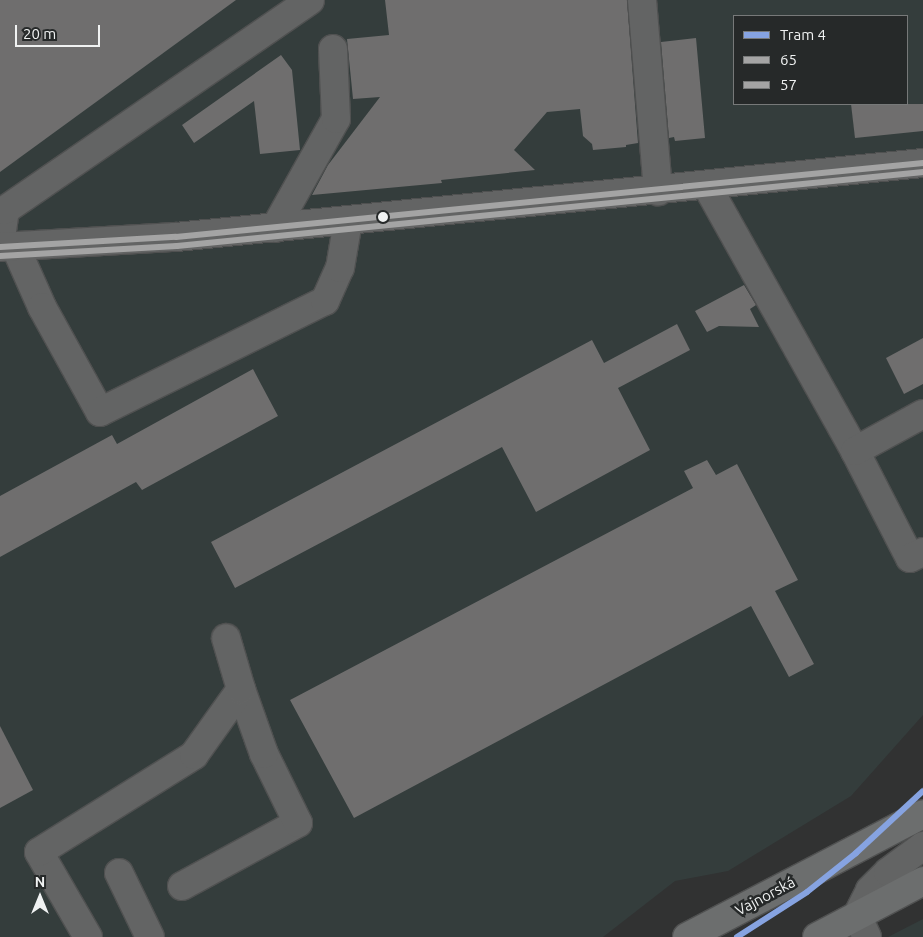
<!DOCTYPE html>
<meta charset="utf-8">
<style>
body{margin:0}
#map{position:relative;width:923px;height:937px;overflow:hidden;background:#313232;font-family:Ubuntu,sans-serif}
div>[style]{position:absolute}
.built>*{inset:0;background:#343d3c}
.building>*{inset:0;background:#6f6e6e}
.roads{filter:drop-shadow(1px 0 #505151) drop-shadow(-1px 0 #505151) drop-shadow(0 1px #505151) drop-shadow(0 -1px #505151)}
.minor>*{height:28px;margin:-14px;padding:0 14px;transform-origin:14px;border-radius:14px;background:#636464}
.major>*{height:28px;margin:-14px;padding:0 14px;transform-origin:14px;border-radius:14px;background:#6c6e6e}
.bus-1>*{height:6px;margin:-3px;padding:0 3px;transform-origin:3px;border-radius:3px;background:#a4a4a4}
.bus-2>*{height:6px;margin:-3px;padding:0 3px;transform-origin:3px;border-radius:3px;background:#a4a4a4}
.tram-1>*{height:6px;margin:-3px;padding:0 3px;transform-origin:3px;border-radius:3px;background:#86a3e1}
.dots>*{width:14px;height:14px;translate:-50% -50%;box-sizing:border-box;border:2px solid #262929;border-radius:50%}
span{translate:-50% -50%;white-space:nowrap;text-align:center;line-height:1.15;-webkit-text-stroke:5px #262929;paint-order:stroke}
.street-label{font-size:15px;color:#f0f2f2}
.legend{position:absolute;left:733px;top:15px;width:175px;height:90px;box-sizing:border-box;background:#262929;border:1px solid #777979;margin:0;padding:6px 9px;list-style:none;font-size:15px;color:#f0f2f2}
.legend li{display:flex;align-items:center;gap:10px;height:25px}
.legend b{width:25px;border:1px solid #777979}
.north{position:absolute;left:15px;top:872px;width:50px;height:50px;-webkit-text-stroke:4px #262929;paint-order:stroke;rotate:0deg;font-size:14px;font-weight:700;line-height:20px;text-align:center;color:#f0f2f2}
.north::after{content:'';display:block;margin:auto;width:18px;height:22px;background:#f0f2f2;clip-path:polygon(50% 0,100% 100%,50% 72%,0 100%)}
.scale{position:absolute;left:15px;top:25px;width:85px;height:22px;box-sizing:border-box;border:2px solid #f0f2f2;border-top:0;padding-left:6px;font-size:15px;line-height:18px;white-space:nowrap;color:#f0f2f2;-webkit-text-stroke:4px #262929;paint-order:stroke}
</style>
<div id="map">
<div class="built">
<div style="clip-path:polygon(evenodd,0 0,923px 0,923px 715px,851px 796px,728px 871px,675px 881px,603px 937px,0 937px,0 0,734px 16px,907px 16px,907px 104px,734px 104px,734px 16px)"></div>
<div style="clip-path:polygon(923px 919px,923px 937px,888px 937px)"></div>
</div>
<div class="building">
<div style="clip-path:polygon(0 0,236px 0,0 172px)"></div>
<div style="clip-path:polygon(385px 0,627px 0,638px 143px,626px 145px,626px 147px,593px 150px,592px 144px,583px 136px,580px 109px,547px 112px,514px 150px,535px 170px,441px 180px,442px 183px,312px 195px,328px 165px,380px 97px,353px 99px,347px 39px,389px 35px)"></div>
<div style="clip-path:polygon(696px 38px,705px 138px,675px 141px,674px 137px,669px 138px,661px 42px)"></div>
<div style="clip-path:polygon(281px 55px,292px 70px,300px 150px,260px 154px,254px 101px,194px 143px,182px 125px)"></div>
<div style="clip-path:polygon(851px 104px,923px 104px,923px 131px,855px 138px)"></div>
<div style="clip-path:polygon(744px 285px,756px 305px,750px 309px,759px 327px,719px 326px,707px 332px,695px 311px)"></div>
<div style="clip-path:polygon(677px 324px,690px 350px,618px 388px,650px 450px,536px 512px,502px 447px,235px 588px,211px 542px,592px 340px,604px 363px)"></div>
<div style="clip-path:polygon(923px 338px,923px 384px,904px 394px,886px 358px)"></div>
<div style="clip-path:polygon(253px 369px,278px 416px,142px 490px,136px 482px,0 557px,0 496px,112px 435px,117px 444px)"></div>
<div style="clip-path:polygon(707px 460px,716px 475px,737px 464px,798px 580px,775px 591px,814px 664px,789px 677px,751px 606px,354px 818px,290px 700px,693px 488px,684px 471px)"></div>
<div style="clip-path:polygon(0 726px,33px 790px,0 808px)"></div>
</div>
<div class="roads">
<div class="minor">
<div style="left:642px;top:0;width:192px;rotate:85.2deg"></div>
<div style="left:707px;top:186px;width:304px;rotate:60.8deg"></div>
<div style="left:855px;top:451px;width:120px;rotate:62.8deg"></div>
<div style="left:910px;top:558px;width:14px;rotate:-25deg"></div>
<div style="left:275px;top:228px;width:125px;rotate:-60.8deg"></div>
<div style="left:336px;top:119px;width:70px;rotate:-92.5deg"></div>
<div style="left:0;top:245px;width:35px;rotate:-82deg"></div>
<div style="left:5px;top:210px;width:370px;rotate:-34.5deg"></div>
<div style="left:15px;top:246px;width:67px;rotate:66.1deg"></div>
<div style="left:42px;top:307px;width:120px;rotate:61.1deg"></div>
<div style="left:100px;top:412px;width:251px;rotate:-26.3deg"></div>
<div style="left:325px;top:301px;width:36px;rotate:-66deg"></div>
<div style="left:340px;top:268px;width:48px;rotate:-80.3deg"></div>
<div style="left:0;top:247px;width:176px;rotate:-3.3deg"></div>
<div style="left:176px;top:237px;width:751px;rotate:-5.66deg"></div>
<div style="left:855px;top:451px;width:77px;rotate:-28.6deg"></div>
<div style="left:119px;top:873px;width:71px;rotate:64.2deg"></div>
<div style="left:182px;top:886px;width:132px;rotate:-28.5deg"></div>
<div style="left:298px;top:823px;width:77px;rotate:-116.2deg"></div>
<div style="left:264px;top:754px;width:69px;rotate:-109.5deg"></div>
<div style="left:88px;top:937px;width:98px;rotate:-120deg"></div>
<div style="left:39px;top:852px;width:183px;rotate:-32deg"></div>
<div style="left:194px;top:755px;width:81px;rotate:-54.5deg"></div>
<div style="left:241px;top:689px;width:53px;rotate:-106.4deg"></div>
<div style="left:867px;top:937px;width:23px;rotate:-115deg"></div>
<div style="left:857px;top:916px;width:29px;rotate:-63deg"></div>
<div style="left:870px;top:890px;width:25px;rotate:-45deg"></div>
<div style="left:888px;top:872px;width:44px;rotate:-36.6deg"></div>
</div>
<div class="major">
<div style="left:687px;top:937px;width:266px;rotate:-27.5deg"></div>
<div style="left:817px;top:937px;width:120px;rotate:-27.8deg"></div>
</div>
</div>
<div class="bus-1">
<div style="left:0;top:247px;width:176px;rotate:-3.3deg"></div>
<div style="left:176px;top:237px;width:751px;rotate:-5.66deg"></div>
</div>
<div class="bus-2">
<div style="left:0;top:256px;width:177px;rotate:-3.2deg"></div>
<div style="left:177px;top:246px;width:750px;rotate:-5.66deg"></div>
</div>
<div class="tram-1">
<div style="left:737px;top:937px;width:83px;rotate:-32.7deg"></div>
<div style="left:807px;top:892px;width:63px;rotate:-38.5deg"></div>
<div style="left:856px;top:853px;width:91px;rotate:-42.8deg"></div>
</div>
<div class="dots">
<div style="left:383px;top:217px;background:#f0f2f2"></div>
</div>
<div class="street-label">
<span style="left:765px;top:896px;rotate:-28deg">Vajnorská</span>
</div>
<ul class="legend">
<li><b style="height:6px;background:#86a3e1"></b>Tram 4</li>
<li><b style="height:6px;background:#a4a4a4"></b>65</li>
<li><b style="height:6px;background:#a4a4a4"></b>57</li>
</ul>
<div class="north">N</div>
<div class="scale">20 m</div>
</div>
